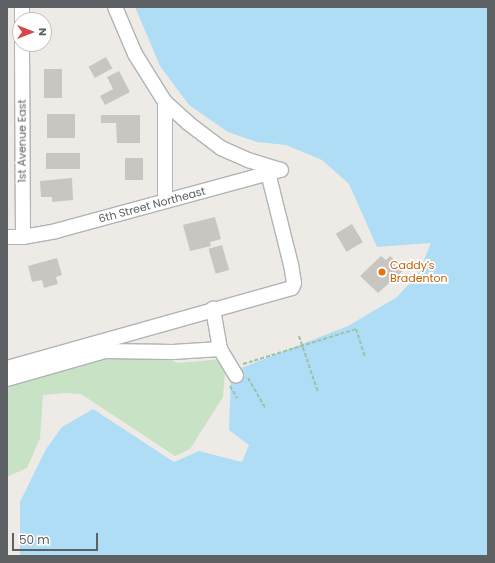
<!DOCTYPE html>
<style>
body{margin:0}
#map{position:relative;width:495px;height:563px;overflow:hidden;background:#eeebe6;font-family:Poppins,sans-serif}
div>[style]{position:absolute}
.green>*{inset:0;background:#c8e2c5}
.water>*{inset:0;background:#afddf5}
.building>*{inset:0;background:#c9c6c2;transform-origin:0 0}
.path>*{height:2px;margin-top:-1px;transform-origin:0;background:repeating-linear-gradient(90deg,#9fc2a6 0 4px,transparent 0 6px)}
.roads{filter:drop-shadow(1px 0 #b1b3b6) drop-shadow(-1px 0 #b1b3b6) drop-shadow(0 1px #b1b3b6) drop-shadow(0 -1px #b1b3b6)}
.minor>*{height:14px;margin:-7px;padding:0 7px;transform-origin:7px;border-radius:7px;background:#fff}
.dots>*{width:11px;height:11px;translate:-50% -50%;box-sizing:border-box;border:2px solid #fff;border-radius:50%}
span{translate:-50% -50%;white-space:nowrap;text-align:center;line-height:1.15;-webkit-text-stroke:3.5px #fff;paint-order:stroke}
.street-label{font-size:11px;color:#5d6164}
.food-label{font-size:11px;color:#c56008}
.left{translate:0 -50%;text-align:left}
.frame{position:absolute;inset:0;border:8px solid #5d6164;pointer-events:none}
.north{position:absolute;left:12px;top:12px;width:40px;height:40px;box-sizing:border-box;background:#fff;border:1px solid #bec0c1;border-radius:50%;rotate:90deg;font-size:11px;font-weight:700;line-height:16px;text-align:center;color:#5d6164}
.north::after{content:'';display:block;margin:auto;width:14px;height:18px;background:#d44649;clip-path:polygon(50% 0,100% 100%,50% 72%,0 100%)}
.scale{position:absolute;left:12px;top:533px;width:86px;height:18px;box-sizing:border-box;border:2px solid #5d6164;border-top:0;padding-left:5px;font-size:12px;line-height:14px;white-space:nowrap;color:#5d6164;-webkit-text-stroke:3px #fff;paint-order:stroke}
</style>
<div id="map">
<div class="green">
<div style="clip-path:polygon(137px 347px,161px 352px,177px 363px,235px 358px,232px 366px,225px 371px,223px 397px,190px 449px,175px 456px,81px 394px,64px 393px,43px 395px,40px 438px,27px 468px,7px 477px,7px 378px)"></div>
</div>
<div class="water">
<div style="clip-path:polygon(135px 7px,488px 7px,488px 556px,20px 556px,20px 502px,46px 449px,62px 427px,93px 409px,174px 462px,199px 451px,242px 462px,249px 445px,229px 430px,231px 372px,348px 326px,397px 297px,418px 274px,431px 243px,377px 247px,349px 184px,322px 160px,286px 145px,257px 142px,228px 132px,189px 105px,160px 66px)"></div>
</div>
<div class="building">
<div style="left:106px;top:57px;width:13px;height:20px;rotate:61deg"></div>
<div style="left:44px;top:69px;width:18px;height:29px"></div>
<div style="clip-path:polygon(119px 71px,130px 92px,105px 105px,100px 96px,113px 89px,107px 77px)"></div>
<div style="left:47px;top:114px;width:28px;height:24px"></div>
<div style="clip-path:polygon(101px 115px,140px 115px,140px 143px,117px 143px,116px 123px,101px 123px)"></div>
<div style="left:46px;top:153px;width:34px;height:16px"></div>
<div style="left:125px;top:158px;width:18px;height:22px"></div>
<div style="clip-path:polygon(72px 178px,73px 200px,52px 202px,52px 197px,41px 197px,40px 181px)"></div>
<div style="clip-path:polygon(215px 217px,221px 239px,210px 242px,211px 246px,190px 251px,183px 225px)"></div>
<div style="left:352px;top:224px;width:21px;height:19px;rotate:59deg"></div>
<div style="left:222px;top:245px;width:26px;height:14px;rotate:74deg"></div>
<div style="clip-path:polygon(381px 256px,386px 260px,390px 256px,405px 269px,378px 293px,360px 276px)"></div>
<div style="clip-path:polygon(57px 258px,62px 275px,56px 277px,58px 284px,44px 288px,42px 280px,32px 282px,28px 266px)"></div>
</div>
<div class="path">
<div style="left:299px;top:336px;width:59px;rotate:71.3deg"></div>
<div style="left:243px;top:364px;width:118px;rotate:-17.2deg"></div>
<div style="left:356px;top:329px;width:29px;rotate:72deg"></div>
<div style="left:248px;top:378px;width:34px;rotate:60deg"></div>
<div style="left:230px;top:386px;width:14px;rotate:60deg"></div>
</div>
<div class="roads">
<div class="minor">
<div style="left:22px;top:7px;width:13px;rotate:90deg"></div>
<div style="left:115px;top:7px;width:51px;rotate:66.9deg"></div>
<div style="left:135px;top:54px;width:57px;rotate:58deg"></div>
<div style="left:165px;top:102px;width:31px;rotate:42deg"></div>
<div style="left:188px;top:123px;width:41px;rotate:37.1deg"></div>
<div style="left:221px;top:148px;width:30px;rotate:24deg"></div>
<div style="left:248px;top:160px;width:34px;rotate:17deg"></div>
<div style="left:22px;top:44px;width:193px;rotate:89.7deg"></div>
<div style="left:165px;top:201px;width:99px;rotate:-90deg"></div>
<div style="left:7px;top:237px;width:16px"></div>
<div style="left:23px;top:237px;width:34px;rotate:-10deg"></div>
<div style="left:56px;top:231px;width:233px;rotate:-15.2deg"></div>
<div style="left:220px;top:349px;width:31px;rotate:59deg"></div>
<div style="left:7px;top:368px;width:296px;rotate:-15.7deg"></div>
<div style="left:292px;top:288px;width:5px;rotate:-68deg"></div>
<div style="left:294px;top:283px;width:18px;rotate:-99deg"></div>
<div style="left:291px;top:265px;width:95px;rotate:-104deg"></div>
<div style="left:7px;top:379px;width:102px;rotate:-15.9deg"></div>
<div style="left:105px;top:351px;width:68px;rotate:0.8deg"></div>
<div style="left:173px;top:352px;width:47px;rotate:-3.7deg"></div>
<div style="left:220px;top:349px;width:41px;rotate:-99.9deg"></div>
</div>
</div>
<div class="dots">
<div style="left:382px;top:272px;background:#e8710a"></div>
</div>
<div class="street-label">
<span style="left:22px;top:141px;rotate:-90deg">1st Avenue East</span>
<span style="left:152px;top:205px;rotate:-15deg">6th Street Northeast</span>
</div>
<div class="food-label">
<span class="left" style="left:390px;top:272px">Caddy's<br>Bradenton</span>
</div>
<div class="frame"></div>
<div class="north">N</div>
<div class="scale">50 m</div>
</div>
